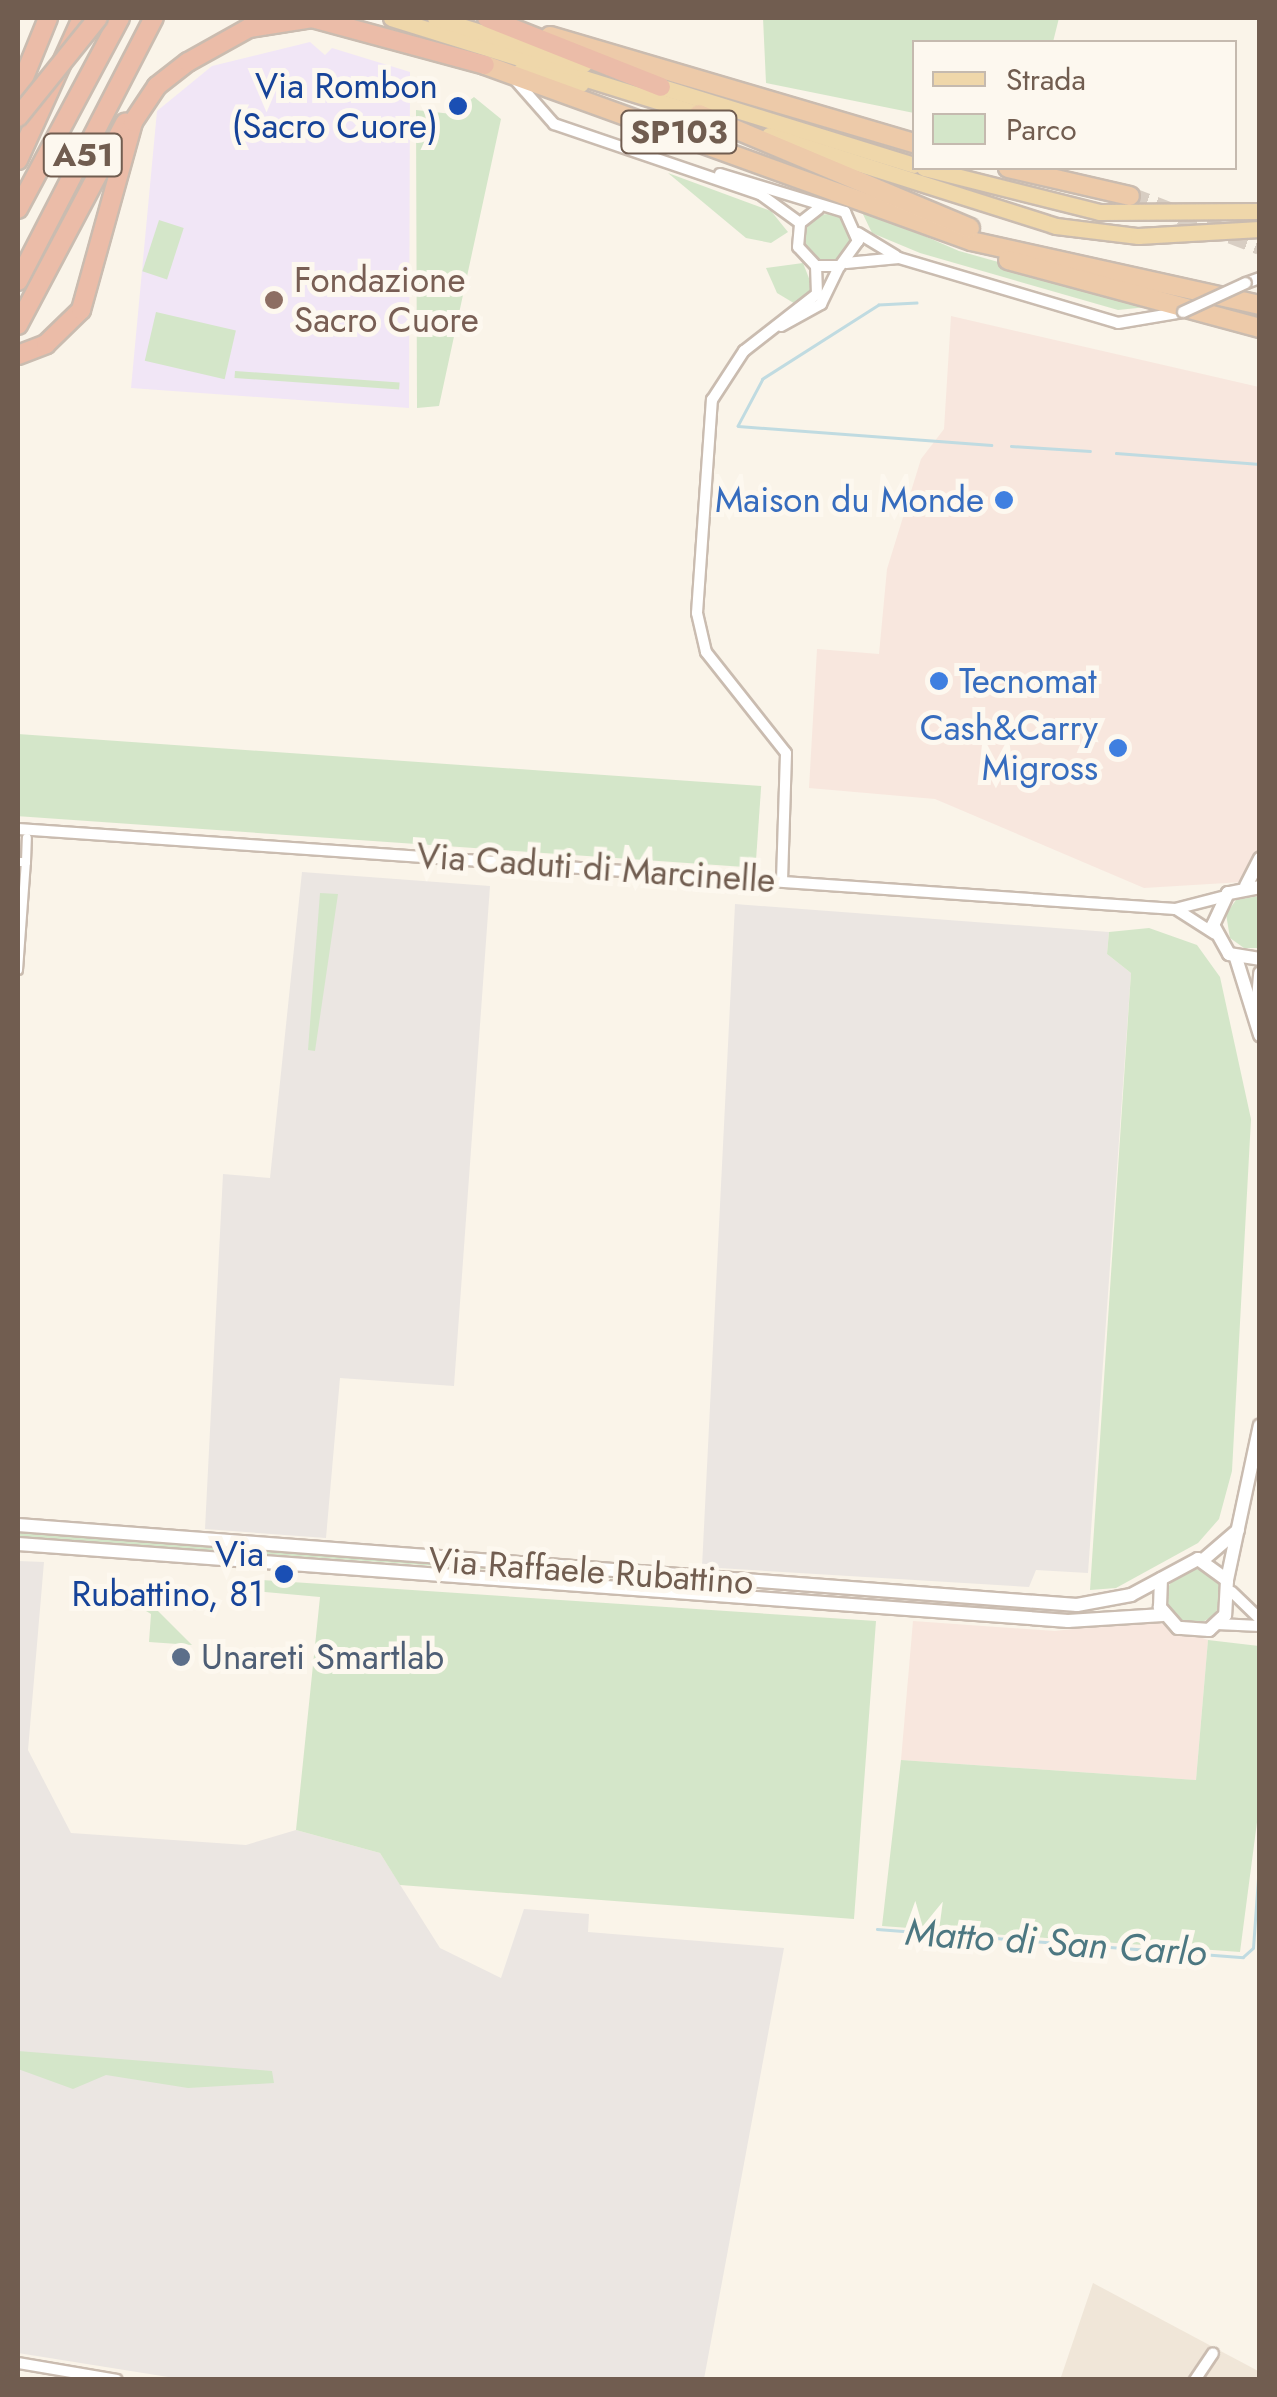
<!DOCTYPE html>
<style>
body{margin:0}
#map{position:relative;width:1277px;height:2397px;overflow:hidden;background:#faf4e9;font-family:Jost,sans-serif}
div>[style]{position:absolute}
.residential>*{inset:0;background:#f0e6d8}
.commercial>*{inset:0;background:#f8e7de}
.industrial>*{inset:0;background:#ebe6e2}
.education>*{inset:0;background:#f1e6f6}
.green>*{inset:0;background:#d4e6c9;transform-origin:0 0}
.round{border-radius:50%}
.stream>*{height:2.5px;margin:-1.25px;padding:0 1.25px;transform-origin:1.25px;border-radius:1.25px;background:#c0dbe1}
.trunk-tunnel>*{height:18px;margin-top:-9px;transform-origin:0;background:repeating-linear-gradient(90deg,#d8cec3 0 18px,transparent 0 27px)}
.roads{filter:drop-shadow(2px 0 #cabcb0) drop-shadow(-2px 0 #cabcb0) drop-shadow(0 2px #cabcb0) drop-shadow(0 -2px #cabcb0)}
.pedestrian>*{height:8px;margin:-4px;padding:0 4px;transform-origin:4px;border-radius:4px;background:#fff}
.minor>*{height:10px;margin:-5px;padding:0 5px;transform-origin:5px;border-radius:5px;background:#fff}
.tertiary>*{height:12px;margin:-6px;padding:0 6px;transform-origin:6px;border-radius:6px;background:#fff}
.primary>*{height:15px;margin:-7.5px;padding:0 7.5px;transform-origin:7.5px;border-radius:7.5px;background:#efd7aa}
.trunk>*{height:18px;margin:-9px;padding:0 9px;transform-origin:9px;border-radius:9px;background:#edcaa9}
.motorway>*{height:18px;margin:-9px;padding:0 9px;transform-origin:9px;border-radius:9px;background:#ebbca8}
.bridges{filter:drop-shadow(2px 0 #cabcb0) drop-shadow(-2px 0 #cabcb0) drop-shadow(0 2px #cabcb0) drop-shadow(0 -2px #cabcb0)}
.minor-bridge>*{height:10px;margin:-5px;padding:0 5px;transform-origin:5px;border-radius:5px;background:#fff}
.motorway-bridge>*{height:18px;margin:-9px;padding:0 9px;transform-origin:9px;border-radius:9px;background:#ebbca8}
.dots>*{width:28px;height:28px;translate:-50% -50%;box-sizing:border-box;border:5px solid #fdf8ef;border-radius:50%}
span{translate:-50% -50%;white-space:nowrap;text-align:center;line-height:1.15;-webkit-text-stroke:10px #fdf8ef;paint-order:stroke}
.shield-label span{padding:2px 8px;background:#fdf8ef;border:2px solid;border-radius:8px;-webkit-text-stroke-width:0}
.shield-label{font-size:32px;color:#715d50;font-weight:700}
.transit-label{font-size:35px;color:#164399}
.right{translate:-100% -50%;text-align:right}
.education-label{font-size:35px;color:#785e54}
.left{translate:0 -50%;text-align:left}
.shop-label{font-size:35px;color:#366cbe}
.street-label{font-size:35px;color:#715d50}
.service-label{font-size:35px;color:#4e5e75}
.water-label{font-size:38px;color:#4c7781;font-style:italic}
.frame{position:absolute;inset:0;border:20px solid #715d50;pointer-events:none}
.legend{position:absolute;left:912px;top:40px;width:325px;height:130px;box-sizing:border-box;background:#fdf8ef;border:2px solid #c5baaf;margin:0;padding:12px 18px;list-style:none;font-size:30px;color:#715d50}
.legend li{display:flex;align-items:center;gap:20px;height:50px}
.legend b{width:50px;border:2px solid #c5baaf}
</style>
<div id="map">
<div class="residential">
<div style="clip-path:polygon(1093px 2283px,1260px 2372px,1259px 2380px,1060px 2380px)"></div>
</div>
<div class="commercial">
<div style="clip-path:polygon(951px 316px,1259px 387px,1259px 881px,1144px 888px,935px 799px,809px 788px,817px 649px,879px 654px,887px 569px,921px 459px,944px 429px)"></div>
<div style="clip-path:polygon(1151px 1620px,1208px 1640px,1196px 1780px,901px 1760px,913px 1621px,1055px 1631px)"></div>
</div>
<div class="industrial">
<div style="clip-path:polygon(302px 872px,490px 886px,454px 1386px,340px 1378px,326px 1538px,205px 1529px,223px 1174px,270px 1178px)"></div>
<div style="clip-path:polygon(735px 904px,1109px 932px,1107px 954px,1131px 973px,1088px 1573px,1036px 1570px,1029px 1587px,702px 1567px)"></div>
<div style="clip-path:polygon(18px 1561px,44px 1562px,28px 1750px,71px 1833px,246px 1845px,296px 1830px,380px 1853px,440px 1948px,501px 1978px,524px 1909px,589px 1914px,588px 1932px,784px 1948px,704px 2379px,187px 2380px,18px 2353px)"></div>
</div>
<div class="education">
<div style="clip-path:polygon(310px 42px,325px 55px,332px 48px,410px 72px,409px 408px,131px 388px,157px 111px,212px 66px)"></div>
</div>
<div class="green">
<div style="clip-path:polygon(763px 18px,1059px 18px,1053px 42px,914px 42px,914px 113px,766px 83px)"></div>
<div style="clip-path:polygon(474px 97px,501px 119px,439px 406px,417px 408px,416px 110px,452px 114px)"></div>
<div style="clip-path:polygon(668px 173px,771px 211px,788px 232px,771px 243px,746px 238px)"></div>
<div style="clip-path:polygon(860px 208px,959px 251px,1157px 306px,1118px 310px,920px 253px,872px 233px)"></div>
<div class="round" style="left:804px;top:214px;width:48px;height:48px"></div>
<div style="left:159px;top:220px;width:26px;height:54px;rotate:18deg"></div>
<div style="clip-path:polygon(803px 263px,814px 291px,797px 305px,777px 293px,766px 268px)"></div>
<div style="left:156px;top:312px;width:82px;height:50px;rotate:13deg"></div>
<div style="left:235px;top:371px;width:165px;height:7px;rotate:4deg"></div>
<div style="left:18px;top:734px;width:745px;height:82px;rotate:4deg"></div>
<div style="clip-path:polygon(320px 893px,338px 894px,315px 1051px,308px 1050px)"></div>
<div style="clip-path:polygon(1259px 896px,1259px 948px,1244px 948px,1230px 938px,1226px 914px,1236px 900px)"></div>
<div style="clip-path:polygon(1149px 928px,1197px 945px,1220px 977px,1251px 1119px,1232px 1471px,1219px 1519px,1198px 1543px,1116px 1588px,1090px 1590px,1131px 973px,1107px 954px,1109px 932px)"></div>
<div style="clip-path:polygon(18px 1532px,1072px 1610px,18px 1537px)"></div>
<div class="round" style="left:1167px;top:1569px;width:54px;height:54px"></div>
<div style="clip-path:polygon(246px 1579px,876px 1621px,854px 1919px,400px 1885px,380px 1853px,296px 1830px,320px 1597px,244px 1590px)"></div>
<div style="clip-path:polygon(126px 1599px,147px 1600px,192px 1645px,149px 1642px,151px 1614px)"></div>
<div style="clip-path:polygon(1208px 1640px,1259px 1646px,1259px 1807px,1240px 1952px,882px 1926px,901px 1760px,1196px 1780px)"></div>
<div style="clip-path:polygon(18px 2051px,272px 2071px,274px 2083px,188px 2088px,106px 2075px,73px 2089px,18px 2069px)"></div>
</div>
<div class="stream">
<div style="left:917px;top:303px;width:38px;rotate:177deg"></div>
<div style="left:879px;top:305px;width:138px;rotate:147.5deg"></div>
<div style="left:763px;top:379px;width:53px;rotate:118deg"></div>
<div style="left:738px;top:426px;width:254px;rotate:4.3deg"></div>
<div style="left:1011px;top:446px;width:79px;rotate:3.6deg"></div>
<div style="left:1116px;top:453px;width:144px;rotate:4.4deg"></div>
<div style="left:877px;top:1929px;width:367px;rotate:4.4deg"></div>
<div style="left:1243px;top:1957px;width:13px;rotate:-42deg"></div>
<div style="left:1253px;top:1948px;width:98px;rotate:-85.9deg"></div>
</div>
<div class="trunk-tunnel">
<div style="left:1130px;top:196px;width:139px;rotate:21deg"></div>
</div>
<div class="roads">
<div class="pedestrian">
<div style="left:18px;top:862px;width:8px"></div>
<div style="left:26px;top:862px;width:24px;rotate:-88deg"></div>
<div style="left:18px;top:970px;width:108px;rotate:-85.8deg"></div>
</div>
<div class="minor">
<div style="left:517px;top:82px;width:56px;rotate:48.6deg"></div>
<div style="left:554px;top:124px;width:218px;rotate:18.8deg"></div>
<div style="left:760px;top:194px;width:49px;rotate:35.9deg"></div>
<div style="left:720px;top:174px;width:131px;rotate:16.9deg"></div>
<div style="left:845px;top:212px;width:32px;rotate:66deg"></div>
<div style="left:858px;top:241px;width:31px;rotate:126deg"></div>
<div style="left:840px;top:266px;width:24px;rotate:180deg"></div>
<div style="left:816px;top:266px;width:26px;rotate:-133deg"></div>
<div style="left:798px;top:247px;width:24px;rotate:-85deg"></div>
<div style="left:800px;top:223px;width:24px;rotate:-38deg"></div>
<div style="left:858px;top:233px;width:44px;rotate:31.2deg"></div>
<div style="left:846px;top:263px;width:53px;rotate:-5.4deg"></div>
<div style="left:899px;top:258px;width:228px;rotate:16.5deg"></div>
<div style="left:1118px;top:323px;width:66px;rotate:-9.6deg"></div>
<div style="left:1246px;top:283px;width:15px;rotate:-20deg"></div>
<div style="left:781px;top:326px;width:46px;rotate:-28.8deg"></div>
<div style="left:821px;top:304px;width:41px;rotate:-64.1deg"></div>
<div style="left:18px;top:829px;width:1160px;rotate:3.96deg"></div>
<div style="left:1175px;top:909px;width:53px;rotate:-14.3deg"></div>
<div style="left:782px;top:881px;width:128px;rotate:-88.2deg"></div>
<div style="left:786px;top:753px;width:129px;rotate:-128.4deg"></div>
<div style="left:706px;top:652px;width:40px;rotate:-103deg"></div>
<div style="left:697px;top:613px;width:214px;rotate:-86deg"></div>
<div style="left:712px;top:400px;width:59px;rotate:-56.9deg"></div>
<div style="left:744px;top:351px;width:93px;rotate:-38deg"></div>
<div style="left:817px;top:294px;width:28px;rotate:-92deg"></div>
<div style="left:1176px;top:909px;width:46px;rotate:32.7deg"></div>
<div style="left:1232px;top:1592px;width:39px;rotate:44deg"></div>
<div style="left:1217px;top:1624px;width:43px;rotate:2.7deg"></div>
<div style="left:18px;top:2363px;width:100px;rotate:9.7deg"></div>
<div style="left:1195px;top:2380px;width:32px;rotate:-56deg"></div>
</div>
<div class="tertiary">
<div style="left:1246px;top:886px;width:31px;rotate:-63deg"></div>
<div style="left:1260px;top:887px;width:33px;rotate:169deg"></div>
<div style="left:1228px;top:893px;width:35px;rotate:115deg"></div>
<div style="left:1213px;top:925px;width:33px;rotate:61deg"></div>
<div style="left:1229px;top:954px;width:31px;rotate:9deg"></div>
<div style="left:1236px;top:958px;width:81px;rotate:72.7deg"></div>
<div style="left:1257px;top:1010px;width:37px;rotate:-85deg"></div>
<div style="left:18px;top:1525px;width:1062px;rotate:4.32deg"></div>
<div style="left:1077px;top:1605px;width:55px;rotate:-10.5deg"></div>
<div style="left:1131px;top:1595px;width:76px;rotate:-28.2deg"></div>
<div style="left:1198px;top:1559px;width:36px;rotate:36deg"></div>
<div style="left:1227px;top:1580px;width:35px;rotate:93deg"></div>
<div style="left:1225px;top:1615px;width:22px;rotate:137deg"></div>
<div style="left:1209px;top:1630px;width:31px;rotate:-176deg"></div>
<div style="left:1178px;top:1628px;width:28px;rotate:-131deg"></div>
<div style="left:1160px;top:1607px;width:28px;rotate:-88deg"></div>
<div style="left:18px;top:1544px;width:1053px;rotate:4.19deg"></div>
<div style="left:1068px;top:1621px;width:95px;rotate:-3.6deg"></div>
<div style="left:1203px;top:1560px;width:46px;rotate:-40.6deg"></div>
<div style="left:1227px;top:1580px;width:158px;rotate:-78deg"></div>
</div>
<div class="primary">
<div style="left:391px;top:18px;width:332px;rotate:17.3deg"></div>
<div style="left:435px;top:18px;width:156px;rotate:17.2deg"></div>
<div style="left:520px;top:71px;width:62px;rotate:12deg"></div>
<div style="left:649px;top:83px;width:277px;rotate:17.2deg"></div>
<div style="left:769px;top:135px;width:301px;rotate:17.6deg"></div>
<div style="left:1056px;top:226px;width:83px;rotate:7deg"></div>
<div style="left:1138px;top:236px;width:122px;rotate:-3.3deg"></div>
<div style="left:924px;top:168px;width:180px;rotate:14.1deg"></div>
<div style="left:1099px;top:212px;width:161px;rotate:-0.4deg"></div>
</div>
<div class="trunk">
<div style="left:550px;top:36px;width:379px;rotate:16.4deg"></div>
<div style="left:485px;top:65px;width:517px;rotate:19.91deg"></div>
<div style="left:971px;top:241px;width:296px;rotate:12.5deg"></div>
<div style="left:699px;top:114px;width:294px;rotate:22.8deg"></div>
<div style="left:1008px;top:168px;width:125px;rotate:12.9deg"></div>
<div style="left:1008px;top:260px;width:261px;rotate:15.1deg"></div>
</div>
<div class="motorway">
<div style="left:487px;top:18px;width:187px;rotate:21.6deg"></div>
<div style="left:18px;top:92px;width:80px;rotate:-67.9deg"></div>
<div style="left:18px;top:160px;width:156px;rotate:-65.7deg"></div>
<div style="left:18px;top:209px;width:217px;rotate:-61.9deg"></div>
<div style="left:18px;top:281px;width:296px;rotate:-62.7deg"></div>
<div style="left:18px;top:325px;width:229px;rotate:-62.1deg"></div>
<div style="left:18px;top:355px;width:30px;rotate:-21deg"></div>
<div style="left:46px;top:344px;width:49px;rotate:-44.2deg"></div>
<div style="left:81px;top:310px;width:195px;rotate:-74.5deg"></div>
<div style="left:133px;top:122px;width:43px;rotate:-56.3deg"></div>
<div style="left:157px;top:86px;width:39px;rotate:-38deg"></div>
<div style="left:188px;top:62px;width:70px;rotate:-29.1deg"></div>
<div style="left:249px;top:28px;width:64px;rotate:-9deg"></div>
<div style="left:312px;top:18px;width:179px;rotate:15.2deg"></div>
</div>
</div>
<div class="bridges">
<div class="minor-bridge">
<div style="left:1183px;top:312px;width:69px;rotate:-24.7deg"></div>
</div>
<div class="motorway-bridge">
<div style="left:18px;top:117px;width:127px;rotate:-51.1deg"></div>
</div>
</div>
<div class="dots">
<div style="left:458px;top:106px;background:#1a4fb4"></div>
<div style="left:274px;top:300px;background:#8d6e63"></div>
<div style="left:1004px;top:500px;background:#3f7fe0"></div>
<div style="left:939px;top:681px;background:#3f7fe0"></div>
<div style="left:1118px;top:748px;background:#3f7fe0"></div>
<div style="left:284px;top:1574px;background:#1a4fb4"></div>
<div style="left:181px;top:1657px;background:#5c6f8a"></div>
</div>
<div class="shield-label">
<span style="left:679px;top:132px">SP103</span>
<span style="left:83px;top:155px">A51</span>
</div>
<div class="transit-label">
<span class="right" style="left:438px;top:106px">Via Rombon<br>(Sacro Cuore)</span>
<span class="right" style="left:264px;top:1574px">Via<br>Rubattino, 81</span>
</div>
<div class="education-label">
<span class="left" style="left:294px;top:300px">Fondazione<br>Sacro Cuore</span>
</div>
<div class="shop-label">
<span class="right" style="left:984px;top:500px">Maison du Monde</span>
<span class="left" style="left:959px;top:681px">Tecnomat</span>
<span class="right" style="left:1098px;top:748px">Cash&amp;Carry<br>Migross</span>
</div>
<div class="street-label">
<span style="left:596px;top:868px;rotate:4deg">Via Caduti di Marcinelle</span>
<span style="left:591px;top:1571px;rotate:4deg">Via Raffaele Rubattino</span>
</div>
<div class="service-label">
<span class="left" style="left:201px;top:1657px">Unareti Smartlab</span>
</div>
<div class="water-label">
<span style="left:1056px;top:1942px;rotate:4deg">Matto di San Carlo</span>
</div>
<div class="frame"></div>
<ul class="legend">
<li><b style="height:12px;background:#efd7aa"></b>Strada</li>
<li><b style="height:28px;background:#d4e6c9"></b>Parco</li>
</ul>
</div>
